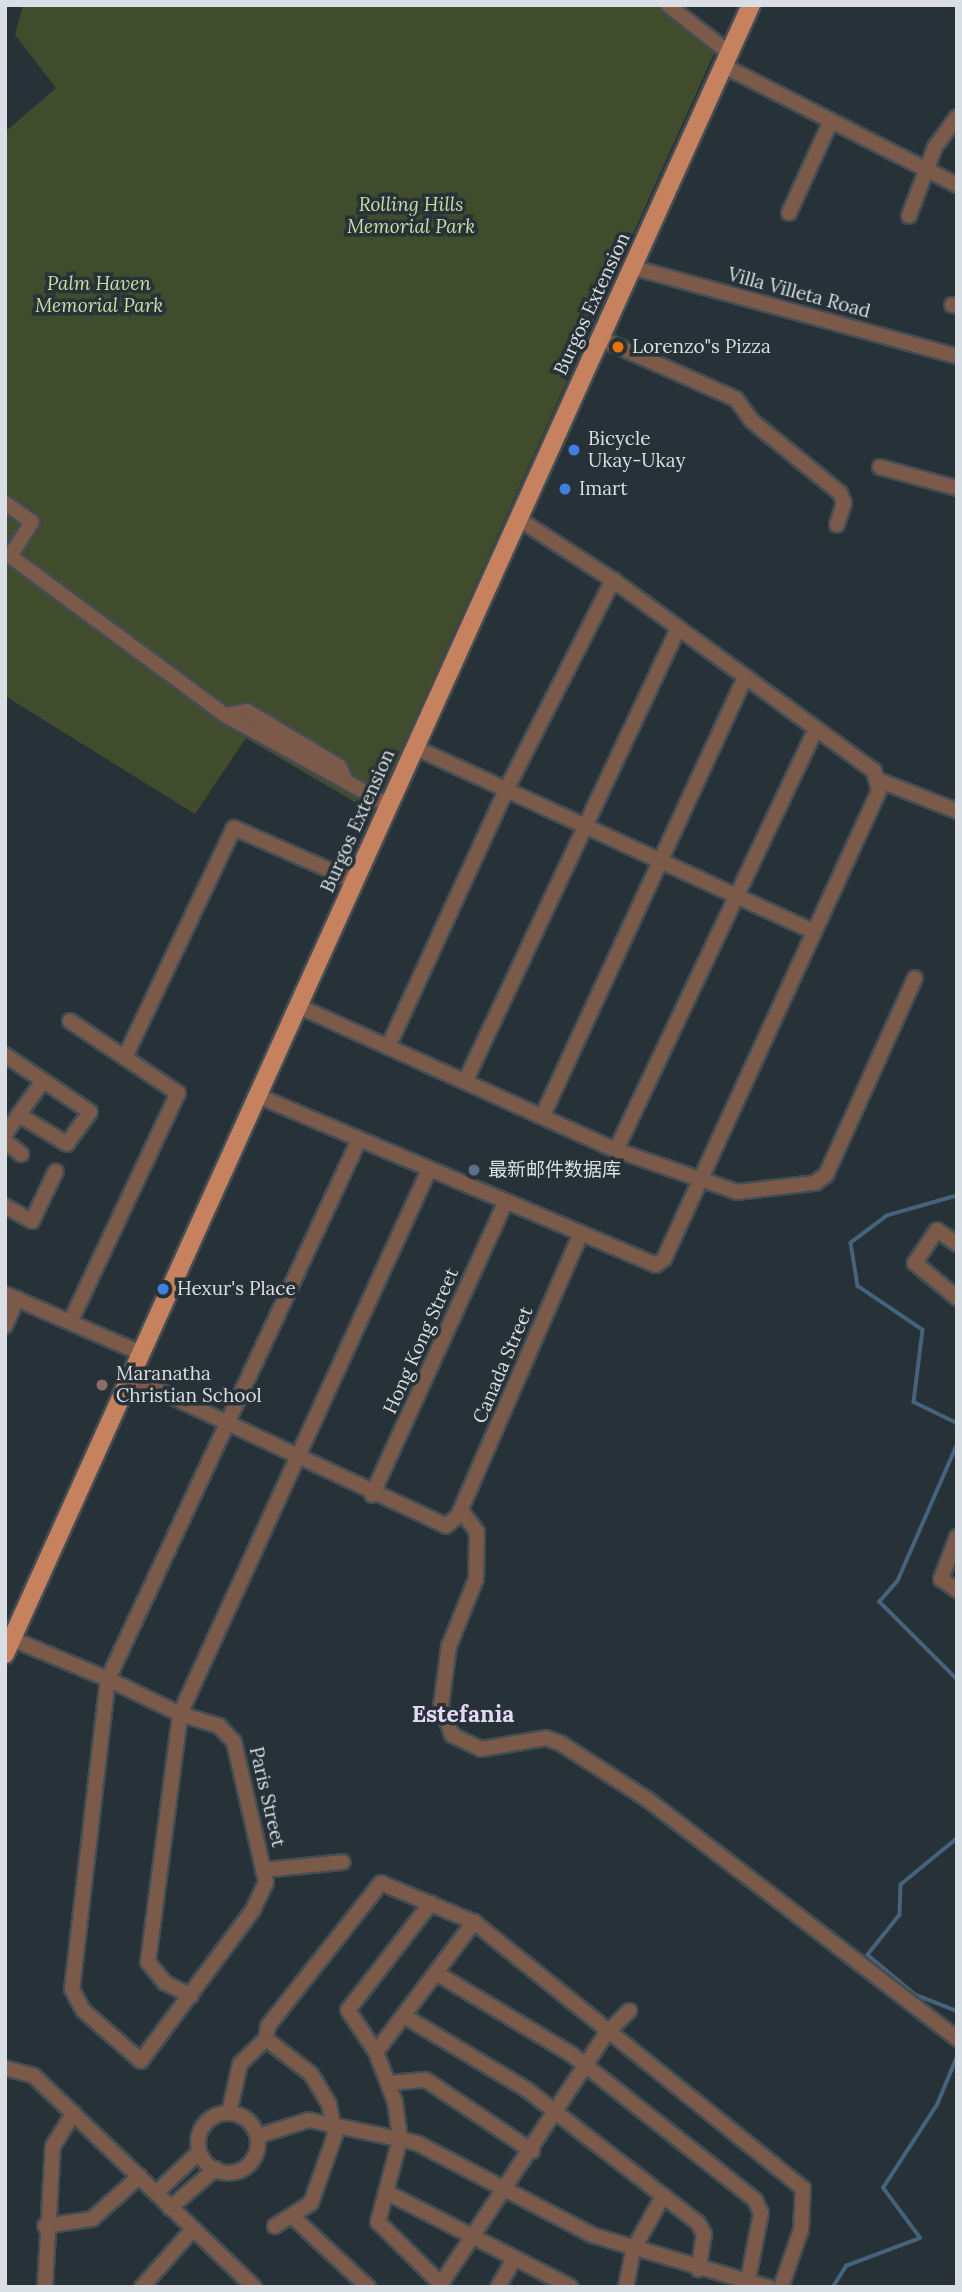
<!DOCTYPE html>
<meta charset="utf-8">
<style>
body{margin:0}
#map{position:relative;width:962px;height:2292px;overflow:hidden;background:#273138;font-family:Lora,"Noto Sans SC",serif}
div>[style]{position:absolute}
.green>*{inset:0;background:#404c2b}
.stream>*{height:3.5px;margin:-1.75px;padding:0 1.75px;transform-origin:1.75px;border-radius:1.75px;background:#45637d}
.roads{filter:drop-shadow(2px 0 #434d54) drop-shadow(-2px 0 #434d54) drop-shadow(0 2px #434d54) drop-shadow(0 -2px #434d54)}
.minor>*{height:14px;margin:-7px;padding:0 7px;transform-origin:7px;border-radius:7px;background:#7b5a49}
.minor>.ring{margin:-7px;padding:0;box-sizing:content-box;background:none;border:14px solid #7b5a49;border-radius:50%}
.major>*{height:18px;margin:-9px;padding:0 9px;transform-origin:9px;border-radius:9px;background:#c6825e}
.dots>*{width:19px;height:19px;translate:-50% -50%;box-sizing:border-box;border:4px solid #273138;border-radius:50%}
span{translate:-50% -50%;white-space:nowrap;text-align:center;line-height:1.15;-webkit-text-stroke:7px #273138;paint-order:stroke}
.park-label{font-size:19px;color:#c8dfa2;font-style:italic}
.street-label{font-size:19px;color:#d9dfe4}
.poi-label{font-size:19px;color:#d9dfe4}
.left{translate:0 -50%;text-align:left}
.quarter-label{font-size:23px;color:#e5daf6;font-weight:700}
.frame{position:absolute;inset:0;border:7px solid #d9dfe4;pointer-events:none}
</style>
<div id="map">
<div class="green">
<div style="clip-path:polygon(23px 5px,661px 5px,716px 49px,373px 813px,246px 738px,195px 814px,5px 696px,5px 132px,56px 88px,15px 35px)"></div>
</div>
<div class="stream">
<div style="left:957px;top:1196px;width:73px;rotate:164.1deg"></div>
<div style="left:887px;top:1216px;width:45px;rotate:143.1deg"></div>
<div style="left:851px;top:1243px;width:44px;rotate:80.8deg"></div>
<div style="left:858px;top:1286px;width:78px;rotate:34.1deg"></div>
<div style="left:923px;top:1330px;width:73px;rotate:97.1deg"></div>
<div style="left:914px;top:1402px;width:48px;rotate:26deg"></div>
<div style="left:957px;top:1446px;width:147px;rotate:113.6deg"></div>
<div style="left:898px;top:1581px;width:28px;rotate:131deg"></div>
<div style="left:880px;top:1602px;width:109px;rotate:45deg"></div>
<div style="left:957px;top:1839px;width:72px;rotate:140.6deg"></div>
<div style="left:901px;top:1885px;width:30px;rotate:92deg"></div>
<div style="left:900px;top:1915px;width:51px;rotate:128.7deg"></div>
<div style="left:868px;top:1955px;width:62px;rotate:39.8deg"></div>
<div style="left:916px;top:1995px;width:44px;rotate:21.3deg"></div>
<div style="left:833px;top:2287px;width:25px;rotate:-58deg"></div>
<div style="left:846px;top:2266px;width:79px;rotate:-20.7deg"></div>
<div style="left:920px;top:2238px;width:62px;rotate:-126.5deg"></div>
<div style="left:883px;top:2188px;width:99px;rotate:-57deg"></div>
<div style="left:937px;top:2105px;width:52px;rotate:-67.4deg"></div>
</div>
<div class="roads">
<div class="minor">
<div style="left:668px;top:5px;width:78px;rotate:38.2deg"></div>
<div style="left:724px;top:66px;width:262px;rotate:27.1deg"></div>
<div style="left:789px;top:213px;width:101px;rotate:-65.5deg"></div>
<div style="left:909px;top:216px;width:74px;rotate:-69.4deg"></div>
<div style="left:935px;top:147px;width:37px;rotate:-54deg"></div>
<div style="left:631px;top:267px;width:338px;rotate:15.3deg"></div>
<div style="left:952px;top:305px;width:5px;rotate:11deg"></div>
<div style="left:599px;top:338px;width:150px;rotate:24deg"></div>
<div style="left:736px;top:399px;width:27px;rotate:54deg"></div>
<div style="left:752px;top:421px;width:114px;rotate:39.3deg"></div>
<div style="left:840px;top:493px;width:11px;rotate:68deg"></div>
<div style="left:844px;top:503px;width:23px;rotate:108deg"></div>
<div style="left:880px;top:467px;width:80px;rotate:15.3deg"></div>
<div style="left:5px;top:503px;width:33px;rotate:35deg"></div>
<div style="left:32px;top:522px;width:40px;rotate:122.9deg"></div>
<div style="left:10px;top:556px;width:267px;rotate:36.5deg"></div>
<div style="left:225px;top:715px;width:187px;rotate:28.8deg"></div>
<div style="left:225px;top:715px;width:22px;rotate:-10deg"></div>
<div style="left:247px;top:711px;width:107px;rotate:30.9deg"></div>
<div style="left:339px;top:766px;width:14px;rotate:65deg"></div>
<div style="left:414px;top:747px;width:438px;rotate:24.8deg"></div>
<div style="left:881px;top:781px;width:82px;rotate:21.5deg"></div>
<div style="left:298px;top:1006px;width:349px;rotate:24.4deg"></div>
<div style="left:616px;top:1150px;width:128px;rotate:19.1deg"></div>
<div style="left:737px;top:1192px;width:79px;rotate:-6.6deg"></div>
<div style="left:815px;top:1183px;width:14px;rotate:-36deg"></div>
<div style="left:826px;top:1175px;width:216px;rotate:-65.7deg"></div>
<div style="left:70px;top:1021px;width:130px;rotate:33.7deg"></div>
<div style="left:178px;top:1093px;width:253px;rotate:115.2deg"></div>
<div style="left:388px;top:1047px;width:283px;rotate:-65.3deg"></div>
<div style="left:506px;top:790px;width:236px;rotate:-63deg"></div>
<div style="left:5px;top:1055px;width:102px;rotate:33.8deg"></div>
<div style="left:90px;top:1112px;width:39px;rotate:126deg"></div>
<div style="left:67px;top:1144px;width:56px;rotate:-148.9deg"></div>
<div style="left:126px;top:1055px;width:251px;rotate:-64.6deg"></div>
<div style="left:234px;top:828px;width:131px;rotate:23.8deg"></div>
<div style="left:465px;top:1082px;width:501px;rotate:-64.82deg"></div>
<div style="left:258px;top:1096px;width:432px;rotate:23deg"></div>
<div style="left:656px;top:1265px;width:10px;rotate:-37deg"></div>
<div style="left:664px;top:1259px;width:515px;rotate:-65.33deg"></div>
<div style="left:879px;top:791px;width:21px;rotate:-104deg"></div>
<div style="left:874px;top:771px;width:323px;rotate:-143.8deg"></div>
<div style="left:613px;top:580px;width:114px;rotate:-147.1deg"></div>
<div style="left:542px;top:1117px;width:485px;rotate:-65.2deg"></div>
<div style="left:5px;top:1134px;width:65px;rotate:-54.4deg"></div>
<div style="left:5px;top:1141px;width:21px;rotate:39deg"></div>
<div style="left:616px;top:1150px;width:466px;rotate:-64.6deg"></div>
<div style="left:5px;top:1206px;width:31px;rotate:29deg"></div>
<div style="left:32px;top:1221px;width:55px;rotate:-64.4deg"></div>
<div style="left:957px;top:1244px;width:24px;rotate:-145deg"></div>
<div style="left:937px;top:1230px;width:40px;rotate:124deg"></div>
<div style="left:915px;top:1263px;width:55px;rotate:39.8deg"></div>
<div style="left:5px;top:1294px;width:148px;rotate:23.5deg"></div>
<div style="left:5px;top:1326px;width:30px;rotate:-66deg"></div>
<div style="left:130px;top:1377px;width:349px;rotate:25.2deg"></div>
<div style="left:446px;top:1526px;width:16px;rotate:-40deg"></div>
<div style="left:458px;top:1516px;width:306px;rotate:-66.5deg"></div>
<div style="left:372px;top:1495px;width:321px;rotate:-65.5deg"></div>
<div style="left:461px;top:1510px;width:27px;rotate:54deg"></div>
<div style="left:477px;top:1532px;width:47px;rotate:91.2deg"></div>
<div style="left:476px;top:1579px;width:72px;rotate:111.9deg"></div>
<div style="left:449px;top:1646px;width:61px;rotate:97.6deg"></div>
<div style="left:441px;top:1706px;width:31px;rotate:69deg"></div>
<div style="left:452px;top:1735px;width:32px;rotate:26deg"></div>
<div style="left:481px;top:1749px;width:66px;rotate:-9.6deg"></div>
<div style="left:546px;top:1738px;width:15px;rotate:20deg"></div>
<div style="left:560px;top:1743px;width:103px;rotate:32.8deg"></div>
<div style="left:647px;top:1799px;width:392px;rotate:37.7deg"></div>
<div style="left:957px;top:1537px;width:45px;rotate:110.9deg"></div>
<div style="left:941px;top:1579px;width:19px;rotate:35deg"></div>
<div style="left:5px;top:1636px;width:112px;rotate:22.7deg"></div>
<div style="left:108px;top:1679px;width:80px;rotate:25.9deg"></div>
<div style="left:180px;top:1714px;width:41px;rotate:17.1deg"></div>
<div style="left:219px;top:1726px;width:22px;rotate:47deg"></div>
<div style="left:234px;top:1742px;width:144px;rotate:77.1deg"></div>
<div style="left:266px;top:1882px;width:31px;rotate:115deg"></div>
<div style="left:253px;top:1910px;width:188px;rotate:126.6deg"></div>
<div style="left:141px;top:2061px;width:77px;rotate:-138.7deg"></div>
<div style="left:83px;top:2010px;width:24px;rotate:-118deg"></div>
<div style="left:72px;top:1989px;width:312px;rotate:-83.4deg"></div>
<div style="left:108px;top:1679px;width:595px;rotate:-65.03deg"></div>
<div style="left:263px;top:1870px;width:80px;rotate:-5.7deg"></div>
<div style="left:431px;top:1903px;width:135px;rotate:127.8deg"></div>
<div style="left:348px;top:2010px;width:50px;rotate:56.3deg"></div>
<div style="left:376px;top:2052px;width:53px;rotate:69.2deg"></div>
<div style="left:395px;top:2102px;width:37px;rotate:82deg"></div>
<div style="left:400px;top:2139px;width:86px;rotate:104.8deg"></div>
<div style="left:378px;top:2222px;width:88px;rotate:44.5deg"></div>
<div style="left:436px;top:1973px;width:157px;rotate:31deg"></div>
<div style="left:571px;top:2054px;width:235px;rotate:38.4deg"></div>
<div style="left:755px;top:2200px;width:14px;rotate:65deg"></div>
<div style="left:761px;top:2213px;width:68px;rotate:101deg"></div>
<div style="left:191px;top:1996px;width:29px;rotate:-153deg"></div>
<div style="left:165px;top:1983px;width:27px;rotate:-129deg"></div>
<div style="left:148px;top:1962px;width:250px;rotate:-82.6deg"></div>
<div style="left:180px;top:1714px;width:598px;rotate:-65.41deg"></div>
<div style="left:404px;top:2016px;width:142px;rotate:30.9deg"></div>
<div style="left:526px;top:2089px;width:218px;rotate:37.9deg"></div>
<div style="left:698px;top:2223px;width:13px;rotate:61deg"></div>
<div style="left:704px;top:2234px;width:36px;rotate:99deg"></div>
<div style="left:266px;top:2039px;width:13px;rotate:-81deg"></div>
<div style="left:268px;top:2026px;width:182px;rotate:-51.7deg"></div>
<div style="left:381px;top:1883px;width:101px;rotate:22.8deg"></div>
<div style="left:474px;top:1922px;width:423px;rotate:39deg"></div>
<div style="left:803px;top:2188px;width:42px;rotate:92.7deg"></div>
<div style="left:801px;top:2230px;width:60px;rotate:109.3deg"></div>
<div style="left:266px;top:2039px;width:57px;rotate:37.9deg"></div>
<div style="left:311px;top:2074px;width:35px;rotate:59deg"></div>
<div style="left:329px;top:2104px;width:32px;rotate:79deg"></div>
<div style="left:335px;top:2135px;width:72px;rotate:109.4deg"></div>
<div style="left:311px;top:2203px;width:43px;rotate:147.4deg"></div>
<div style="left:376px;top:2052px;width:163px;rotate:-53deg"></div>
<div style="left:5px;top:2068px;width:30px;rotate:15deg"></div>
<div style="left:34px;top:2076px;width:305px;rotate:43.8deg"></div>
<div style="left:389px;top:2083px;width:37px;rotate:-5deg"></div>
<div style="left:426px;top:2080px;width:128px;rotate:33.8deg"></div>
<div style="left:229px;top:2113px;width:50px;rotate:-77.3deg"></div>
<div style="left:240px;top:2064px;width:36px;rotate:-44deg"></div>
<div class="ring" style="left:198px;top:2113px;width:46px;height:46px"></div>
<div style="left:258px;top:2136px;width:53px;rotate:-17.4deg"></div>
<div style="left:309px;top:2120px;width:110px;rotate:12deg"></div>
<div style="left:417px;top:2143px;width:198px;rotate:27.7deg"></div>
<div style="left:592px;top:2235px;width:184px;rotate:16.5deg"></div>
<div style="left:156px;top:2193px;width:59px;rotate:-43.6deg"></div>
<div style="left:390px;top:2194px;width:203px;rotate:27.2deg"></div>
<div style="left:170px;top:2208px;width:60px;rotate:-40.9deg"></div>
<div style="left:295px;top:2219px;width:100px;rotate:43deg"></div>
<div style="left:45px;top:2226px;width:48px;rotate:-8.5deg"></div>
<div style="left:92px;top:2219px;width:64px;rotate:-41.9deg"></div>
<div style="left:45px;top:2287px;width:141px;rotate:-86.8deg"></div>
<div style="left:53px;top:2146px;width:39px;rotate:-58deg"></div>
<div style="left:142px;top:2287px;width:77px;rotate:-48.7deg"></div>
<div style="left:439px;top:2287px;width:303px;rotate:-56.6deg"></div>
<div style="left:606px;top:2034px;width:33px;rotate:-45deg"></div>
<div style="left:498px;top:2287px;width:32px;rotate:-60deg"></div>
<div style="left:626px;top:2287px;width:38px;rotate:-79deg"></div>
<div style="left:633px;top:2250px;width:62px;rotate:-60.9deg"></div>
</div>
<div class="major">
<div style="left:5px;top:1654px;width:1810px;rotate:-65.66deg"></div>
</div>
</div>
<div class="dots">
<div style="left:618px;top:347px;background:#e8710a"></div>
<div style="left:574px;top:450px;background:#3f7fe0"></div>
<div style="left:565px;top:489px;background:#3f7fe0"></div>
<div style="left:474px;top:1170px;background:#5c6f8a"></div>
<div style="left:163px;top:1289px;background:#3f7fe0"></div>
<div style="left:102px;top:1385px;background:#8d6e63"></div>
</div>
<div class="park-label">
<span style="left:411px;top:216px">Rolling Hills<br>Memorial Park</span>
<span style="left:99px;top:295px">Palm Haven<br>Memorial Park</span>
</div>
<div class="street-label">
<span style="left:799px;top:293px;rotate:15deg">Villa Villeta Road</span>
<span style="left:592px;top:304px;rotate:-65deg">Burgos Extension</span>
<span style="left:358px;top:821px;rotate:-66deg">Burgos Extension</span>
<span style="left:421px;top:1341px;rotate:-66deg">Hong Kong Street</span>
<span style="left:503px;top:1365px;rotate:-67deg">Canada Street</span>
<span style="left:267px;top:1797px;rotate:77deg">Paris Street</span>
</div>
<div class="poi-label">
<span class="left" style="left:632px;top:347px">Lorenzo"s Pizza</span>
<span class="left" style="left:588px;top:450px">Bicycle<br>Ukay-Ukay</span>
<span class="left" style="left:579px;top:489px">Imart</span>
<span class="left" style="left:488px;top:1170px">最新邮件数据库</span>
<span class="left" style="left:177px;top:1289px">Hexur's Place</span>
<span class="left" style="left:116px;top:1385px">Maranatha<br>Christian School</span>
</div>
<div class="quarter-label">
<span style="left:463px;top:1714px">Estefania</span>
</div>
<div class="frame"></div>
</div>
